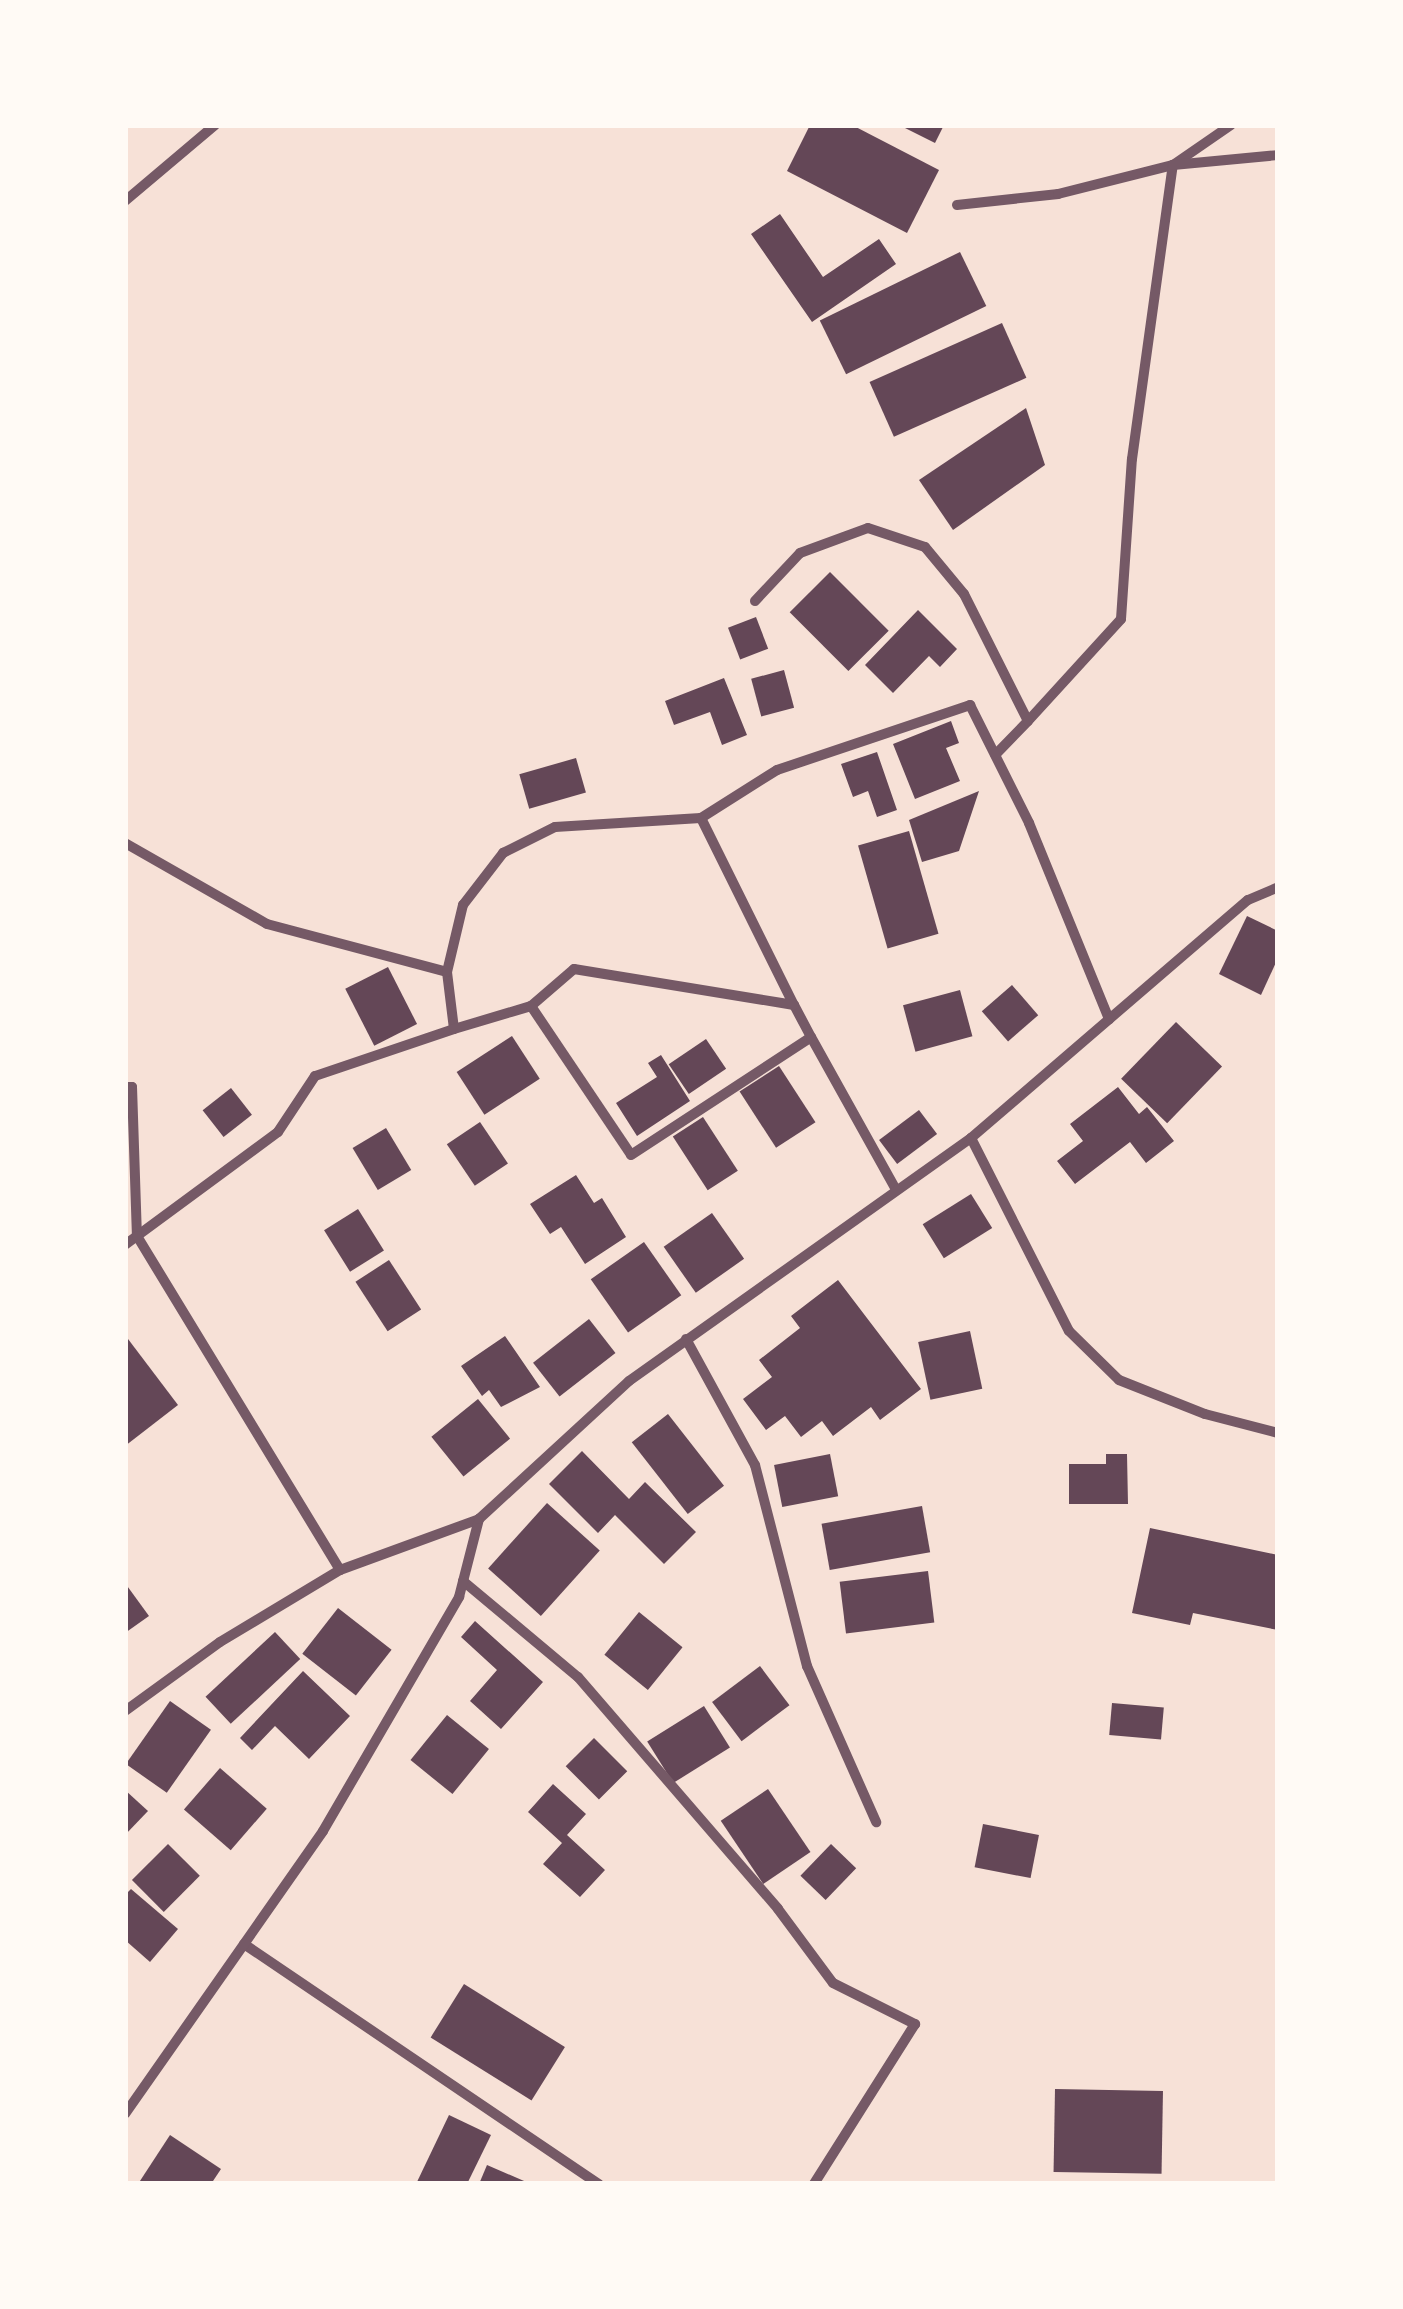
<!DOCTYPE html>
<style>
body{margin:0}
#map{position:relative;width:1403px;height:2309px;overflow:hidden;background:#f7e1d7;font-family:Lora,serif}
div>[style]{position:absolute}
.building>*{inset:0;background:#644757;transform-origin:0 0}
.minor>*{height:10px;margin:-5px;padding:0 5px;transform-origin:5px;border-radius:5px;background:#755966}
span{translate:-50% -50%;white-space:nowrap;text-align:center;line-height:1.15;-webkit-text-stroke:9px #fffaf5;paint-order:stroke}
.frame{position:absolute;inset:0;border:128px solid #fffaf5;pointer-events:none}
</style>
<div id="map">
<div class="building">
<div style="clip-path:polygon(810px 125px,852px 125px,939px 170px,907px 233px,787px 171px)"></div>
<div style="clip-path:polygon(899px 125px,944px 125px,935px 143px)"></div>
<div style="clip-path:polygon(780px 214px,823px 277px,879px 239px,896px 264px,812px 322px,751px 234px)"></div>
<div style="left:960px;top:252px;width:60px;height:156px;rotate:64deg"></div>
<div style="left:1002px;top:323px;width:60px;height:145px;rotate:66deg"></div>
<div style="clip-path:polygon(1026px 408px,1045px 465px,953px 530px,919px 480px)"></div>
<div style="left:830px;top:572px;width:83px;height:57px;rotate:45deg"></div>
<div style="clip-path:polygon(918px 610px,957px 649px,940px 667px,929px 656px,893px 693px,865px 665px)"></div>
<div style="left:756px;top:617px;width:34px;height:30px;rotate:69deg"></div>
<div style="left:784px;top:670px;width:39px;height:34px;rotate:75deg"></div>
<div style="clip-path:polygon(724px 678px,747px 735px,722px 745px,710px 712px,674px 725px,665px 701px)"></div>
<div style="clip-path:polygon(951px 721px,959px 743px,946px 748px,960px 781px,915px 799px,893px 744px)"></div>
<div style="clip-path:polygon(877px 752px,897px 810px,877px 817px,868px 791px,853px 797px,841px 764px)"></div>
<div style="left:576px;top:758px;width:36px;height:59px;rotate:74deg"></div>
<div style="clip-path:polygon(979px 791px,959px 851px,922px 862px,909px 820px)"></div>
<div style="left:909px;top:831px;width:107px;height:53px;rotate:74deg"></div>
<div style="clip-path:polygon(1247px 916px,1278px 931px,1278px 958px,1261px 995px,1219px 974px)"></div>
<div style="left:388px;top:967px;width:64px;height:48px;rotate:63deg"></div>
<div style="left:1012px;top:985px;width:40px;height:40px;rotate:49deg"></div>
<div style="left:960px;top:990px;width:48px;height:59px;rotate:75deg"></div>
<div style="left:1176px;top:1022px;width:64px;height:79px;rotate:44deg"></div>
<div style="left:512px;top:1036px;width:51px;height:66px;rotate:57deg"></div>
<div style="left:706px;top:1039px;width:36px;height:45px;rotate:56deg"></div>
<div style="clip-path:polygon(661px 1055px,690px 1101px,637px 1136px,616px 1103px,657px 1077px,648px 1063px)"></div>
<div style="left:779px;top:1066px;width:67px;height:47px;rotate:57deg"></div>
<div style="clip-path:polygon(1118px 1087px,1139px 1114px,1147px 1107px,1174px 1141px,1146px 1163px,1130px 1142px,1075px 1184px,1057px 1161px,1083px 1141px,1070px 1124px)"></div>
<div style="left:231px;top:1088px;width:34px;height:36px;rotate:52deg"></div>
<div style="left:919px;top:1110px;width:30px;height:50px;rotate:53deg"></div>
<div style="left:703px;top:1117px;width:64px;height:36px;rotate:57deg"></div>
<div style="left:480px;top:1122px;width:50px;height:40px;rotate:56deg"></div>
<div style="left:386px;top:1128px;width:49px;height:39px;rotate:59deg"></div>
<div style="clip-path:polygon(576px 1175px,594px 1203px,602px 1198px,626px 1237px,585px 1264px,561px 1227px,550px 1234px,530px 1204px)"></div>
<div style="left:971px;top:1194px;width:40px;height:57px;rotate:58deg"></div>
<div style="left:358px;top:1209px;width:49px;height:40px;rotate:58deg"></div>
<div style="left:712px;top:1213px;width:56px;height:59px;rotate:55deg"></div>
<div style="left:644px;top:1242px;width:65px;height:65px;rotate:55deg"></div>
<div style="left:389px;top:1260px;width:59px;height:40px;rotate:57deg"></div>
<div style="clip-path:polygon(838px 1280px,921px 1389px,880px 1420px,871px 1407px,833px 1436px,822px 1421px,801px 1437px,785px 1416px,766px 1430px,743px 1399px,772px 1377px,759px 1360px,800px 1328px,791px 1316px)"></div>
<div style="left:589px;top:1319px;width:43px;height:71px;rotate:52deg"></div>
<div style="left:970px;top:1331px;width:59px;height:53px;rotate:78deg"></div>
<div style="clip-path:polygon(125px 1335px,178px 1405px,125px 1446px)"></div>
<div style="clip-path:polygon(505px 1336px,540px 1387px,501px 1407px,489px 1390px,482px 1396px,461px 1366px)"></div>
<div style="left:478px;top:1399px;width:51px;height:60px;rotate:51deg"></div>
<div style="left:668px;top:1414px;width:91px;height:46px;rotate:52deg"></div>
<div style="clip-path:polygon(582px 1451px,629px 1499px,645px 1482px,696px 1532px,664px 1564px,615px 1515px,598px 1533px,549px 1484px)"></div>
<div style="left:830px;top:1454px;width:43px;height:57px;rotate:79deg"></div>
<div style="clip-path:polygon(1106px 1454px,1127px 1454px,1128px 1504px,1069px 1504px,1069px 1464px,1106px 1464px)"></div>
<div style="left:547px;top:1503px;width:71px;height:88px;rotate:42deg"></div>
<div style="left:922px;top:1506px;width:47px;height:102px;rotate:80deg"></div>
<div style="clip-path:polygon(1150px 1528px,1278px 1555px,1278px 1630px,1193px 1613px,1190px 1625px,1132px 1613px)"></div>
<div style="left:928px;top:1571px;width:52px;height:89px;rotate:83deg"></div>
<div style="clip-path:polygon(125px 1583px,149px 1616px,125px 1633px)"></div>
<div style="left:338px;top:1608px;width:68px;height:58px;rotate:38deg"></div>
<div style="left:639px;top:1612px;width:56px;height:55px;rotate:39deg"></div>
<div style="clip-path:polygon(475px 1621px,543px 1682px,501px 1729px,470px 1701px,497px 1670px,461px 1637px)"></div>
<div style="left:275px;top:1632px;width:37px;height:95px;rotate:47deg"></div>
<div style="left:760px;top:1666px;width:49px;height:60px;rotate:53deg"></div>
<div style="clip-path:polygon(303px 1671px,350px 1716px,309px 1759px,275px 1726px,252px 1750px,240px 1738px)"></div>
<div style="left:170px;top:1701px;width:50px;height:77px;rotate:35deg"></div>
<div style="left:1112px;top:1703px;width:52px;height:32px;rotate:5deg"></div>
<div style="left:704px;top:1706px;width:49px;height:67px;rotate:58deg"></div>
<div style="left:447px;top:1715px;width:54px;height:58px;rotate:39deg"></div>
<div style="left:594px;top:1738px;width:47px;height:40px;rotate:45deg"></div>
<div style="left:220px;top:1768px;width:62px;height:55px;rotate:41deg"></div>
<div style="clip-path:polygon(553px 1784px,586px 1814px,567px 1835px,605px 1870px,580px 1897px,543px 1864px,562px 1843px,528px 1812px)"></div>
<div style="left:768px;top:1789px;width:76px;height:57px;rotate:56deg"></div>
<div style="clip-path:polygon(125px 1790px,148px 1811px,125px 1835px)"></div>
<div style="left:983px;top:1824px;width:57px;height:44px;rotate:11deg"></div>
<div style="left:168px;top:1844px;width:45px;height:51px;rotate:45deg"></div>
<div style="left:831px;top:1844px;width:35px;height:44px;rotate:44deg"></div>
<div style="clip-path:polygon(131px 1889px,178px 1929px,150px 1962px,125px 1940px,125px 1895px)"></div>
<div style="left:464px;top:1984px;width:119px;height:63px;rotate:32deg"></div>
<div style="left:1055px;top:2089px;width:108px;height:83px;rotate:1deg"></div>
<div style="clip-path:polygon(449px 2115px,491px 2135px,467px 2184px,416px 2184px)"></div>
<div style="clip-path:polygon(170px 2135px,221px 2169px,211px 2184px,138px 2184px)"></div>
<div style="clip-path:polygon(487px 2165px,531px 2184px,479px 2184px)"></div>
</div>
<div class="minor">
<div style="left:125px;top:201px;width:118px;rotate:-40.2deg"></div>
<div style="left:957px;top:205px;width:102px;rotate:-6.2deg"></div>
<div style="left:1058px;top:194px;width:119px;rotate:-14.2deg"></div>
<div style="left:1173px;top:165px;width:70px;rotate:-34.6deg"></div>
<div style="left:755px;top:601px;width:66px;rotate:-46.8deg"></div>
<div style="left:800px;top:553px;width:72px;rotate:-20.2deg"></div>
<div style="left:868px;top:528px;width:60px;rotate:18.4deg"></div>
<div style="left:925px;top:547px;width:61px;rotate:50.3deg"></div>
<div style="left:964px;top:594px;width:142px;rotate:63.3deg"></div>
<div style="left:1028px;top:721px;width:47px;rotate:134.1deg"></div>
<div style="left:1028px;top:721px;width:138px;rotate:-47.6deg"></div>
<div style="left:1121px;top:619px;width:160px;rotate:-86.1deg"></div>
<div style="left:1132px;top:459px;width:297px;rotate:-82.1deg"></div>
<div style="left:1173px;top:165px;width:105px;rotate:-5.4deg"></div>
<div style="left:701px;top:818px;width:90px;rotate:-32.3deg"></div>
<div style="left:777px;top:770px;width:204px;rotate:-18.6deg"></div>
<div style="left:970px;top:705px;width:132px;rotate:63.4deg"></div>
<div style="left:1029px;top:823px;width:212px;rotate:67.8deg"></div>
<div style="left:125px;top:843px;width:163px;rotate:29.7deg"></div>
<div style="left:267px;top:924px;width:186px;rotate:14.9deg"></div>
<div style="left:447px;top:972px;width:57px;rotate:83deg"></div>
<div style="left:454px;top:1029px;width:147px;rotate:161.3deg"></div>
<div style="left:315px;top:1076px;width:67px;rotate:123.5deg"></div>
<div style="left:278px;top:1132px;width:190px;rotate:143.6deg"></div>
<div style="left:447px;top:972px;width:69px;rotate:-76.6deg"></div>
<div style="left:463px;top:905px;width:66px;rotate:-52.4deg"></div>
<div style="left:503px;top:853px;width:58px;rotate:-26.6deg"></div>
<div style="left:555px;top:827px;width:146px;rotate:-3.5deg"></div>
<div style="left:701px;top:818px;width:209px;rotate:63.6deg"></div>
<div style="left:454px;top:1029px;width:80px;rotate:-16.6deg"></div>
<div style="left:531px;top:1006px;width:179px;rotate:56.1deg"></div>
<div style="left:631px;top:1155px;width:215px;rotate:-33.2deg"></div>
<div style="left:811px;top:1037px;width:36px;rotate:-118deg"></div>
<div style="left:794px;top:1005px;width:223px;rotate:-170.7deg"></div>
<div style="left:574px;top:969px;width:57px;rotate:139.3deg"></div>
<div style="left:811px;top:1037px;width:175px;rotate:60.9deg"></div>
<div style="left:125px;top:1087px;width:7px"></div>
<div style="left:132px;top:1087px;width:149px;rotate:88.1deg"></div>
<div style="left:137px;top:1236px;width:391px;rotate:58.7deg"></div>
<div style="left:971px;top:1138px;width:216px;rotate:63.1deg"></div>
<div style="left:1069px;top:1331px;width:70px;rotate:44.4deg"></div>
<div style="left:1119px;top:1380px;width:92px;rotate:21.6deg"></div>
<div style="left:1205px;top:1414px;width:75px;rotate:14.6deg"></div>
<div style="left:686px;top:1339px;width:144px;rotate:61.3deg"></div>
<div style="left:755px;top:1465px;width:208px;rotate:75.5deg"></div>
<div style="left:807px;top:1666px;width:171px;rotate:66.1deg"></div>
<div style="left:463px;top:1581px;width:150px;rotate:39.9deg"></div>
<div style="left:578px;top:1677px;width:306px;rotate:49.2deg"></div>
<div style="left:778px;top:1909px;width:92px;rotate:53.4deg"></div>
<div style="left:833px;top:1983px;width:92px;rotate:26.6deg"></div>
<div style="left:915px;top:2024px;width:189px;rotate:122.3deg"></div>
<div style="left:125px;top:1711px;width:117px;rotate:-36deg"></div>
<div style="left:220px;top:1642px;width:140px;rotate:-31deg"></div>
<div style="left:340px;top:1570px;width:148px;rotate:-20.1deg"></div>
<div style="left:244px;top:1944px;width:429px;rotate:34.1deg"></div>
<div style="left:125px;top:2114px;width:345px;rotate:-55deg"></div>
<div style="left:323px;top:1831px;width:271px;rotate:-59.8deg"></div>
<div style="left:459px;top:1597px;width:81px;rotate:-75.6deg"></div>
<div style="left:479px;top:1519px;width:204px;rotate:-42.6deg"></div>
<div style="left:629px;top:1381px;width:420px;rotate:-35.4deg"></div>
<div style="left:971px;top:1138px;width:365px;rotate:-40.7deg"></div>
<div style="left:1248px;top:900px;width:33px;rotate:-23deg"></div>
</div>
<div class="frame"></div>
</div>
